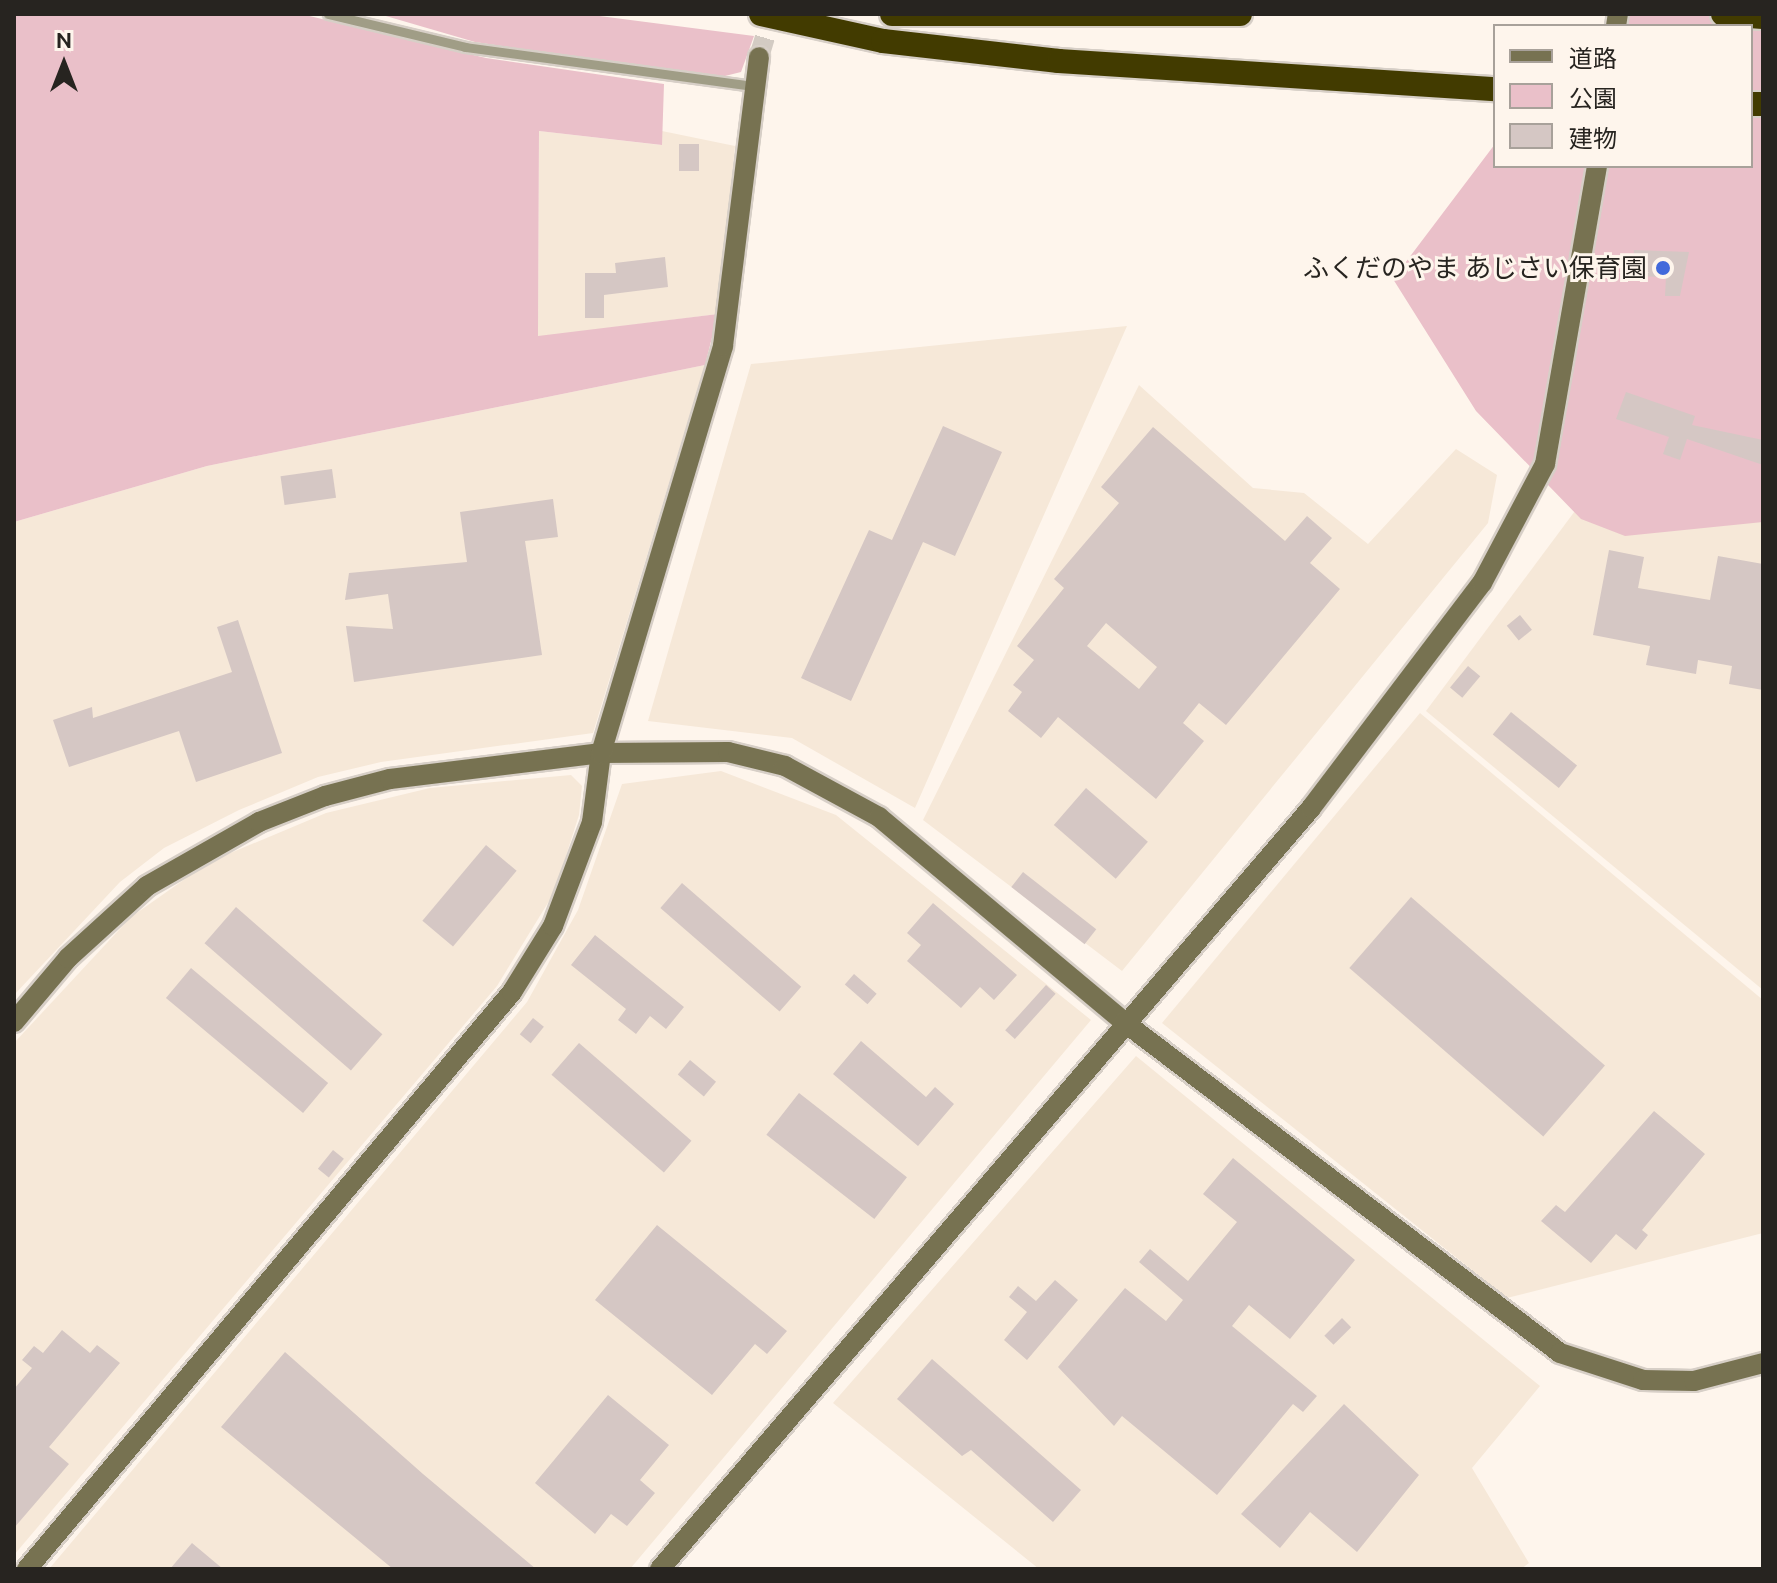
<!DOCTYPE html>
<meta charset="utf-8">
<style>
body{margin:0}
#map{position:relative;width:1777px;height:1583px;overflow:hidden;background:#fef5ec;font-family:Ubuntu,"Noto Sans JP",sans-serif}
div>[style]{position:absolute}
.built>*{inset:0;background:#f6e8d8}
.green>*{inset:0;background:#eac0c9}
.building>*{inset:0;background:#d5c7c4;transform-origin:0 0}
.secondary-tunnel>*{height:20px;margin-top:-10px;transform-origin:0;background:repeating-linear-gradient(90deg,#d3cbc3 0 20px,transparent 0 30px)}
.roads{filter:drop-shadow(2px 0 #d7cfc7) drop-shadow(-2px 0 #d7cfc7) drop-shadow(0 2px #d7cfc7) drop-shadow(0 -2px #d7cfc7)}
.lane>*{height:9px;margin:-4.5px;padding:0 4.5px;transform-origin:4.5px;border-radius:4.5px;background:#a09d86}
.secondary>*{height:20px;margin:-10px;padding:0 10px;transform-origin:10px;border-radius:10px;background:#777251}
.highway>*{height:24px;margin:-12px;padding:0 12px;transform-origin:12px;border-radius:12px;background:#423b00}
.dots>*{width:22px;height:22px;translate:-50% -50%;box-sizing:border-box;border:4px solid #fef5ec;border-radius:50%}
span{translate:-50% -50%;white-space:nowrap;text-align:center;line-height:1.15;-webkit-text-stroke:6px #fef5ec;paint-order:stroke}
.poi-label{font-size:26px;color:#272420}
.right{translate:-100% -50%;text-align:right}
.frame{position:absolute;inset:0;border:16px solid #272420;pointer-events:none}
.legend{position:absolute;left:1493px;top:24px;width:260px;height:144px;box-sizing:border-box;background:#fef5ec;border:2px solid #a8a19a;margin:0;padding:10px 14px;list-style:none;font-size:24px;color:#272420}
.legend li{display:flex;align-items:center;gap:16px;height:40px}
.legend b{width:40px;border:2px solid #a8a19a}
.north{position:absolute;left:24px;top:24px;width:80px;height:80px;-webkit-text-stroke:6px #fef5ec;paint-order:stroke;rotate:0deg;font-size:22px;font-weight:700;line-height:32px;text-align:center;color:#272420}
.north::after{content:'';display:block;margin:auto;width:28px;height:36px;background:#272420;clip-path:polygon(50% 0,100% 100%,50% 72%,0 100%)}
</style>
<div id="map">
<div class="built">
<div style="clip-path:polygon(539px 131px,661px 145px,662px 131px,735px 146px,718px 314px,538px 337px)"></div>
<div style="clip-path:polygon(1127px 326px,915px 808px,792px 738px,648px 721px,751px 364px)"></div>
<div style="clip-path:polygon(705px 365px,593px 733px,381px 762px,318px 777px,239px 810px,164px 848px,120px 882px,14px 995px,14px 522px,207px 466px)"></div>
<div style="clip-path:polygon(1139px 385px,1253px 488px,1304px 493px,1368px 544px,1456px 449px,1497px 475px,1488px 523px,1122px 971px,923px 820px)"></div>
<div style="clip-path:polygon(1601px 476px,1763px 502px,1763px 990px,1426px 711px)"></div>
<div style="clip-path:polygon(1420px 713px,1763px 1000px,1763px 1233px,1507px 1298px,1162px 1023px)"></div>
<div style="clip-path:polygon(721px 771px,836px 815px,1091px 1020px,630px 1569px,49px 1569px,527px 1002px,578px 910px,622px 784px)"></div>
<div style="clip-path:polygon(571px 775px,582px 786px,579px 815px,554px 893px,497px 986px,14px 1555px,14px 1043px,131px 917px,209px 862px,326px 813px,430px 788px)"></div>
<div style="clip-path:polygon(1136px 1056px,1540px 1386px,1472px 1468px,1529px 1563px,1521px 1569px,1039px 1569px,833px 1403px)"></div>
</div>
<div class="green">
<div style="clip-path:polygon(301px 14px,486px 58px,664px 84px,662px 145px,539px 131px,538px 336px,718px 314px,705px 365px,207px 466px,14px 522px,14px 15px)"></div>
<div style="clip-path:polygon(379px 14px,584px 14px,754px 36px,741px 72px,717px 78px,475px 42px)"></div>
<div style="clip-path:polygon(1618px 14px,1763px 14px,1763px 522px,1625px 536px,1581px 519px,1476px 411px,1393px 279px,1495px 144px,1495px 166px,1751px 166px,1751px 26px,1604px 26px)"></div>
</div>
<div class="building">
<div style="left:679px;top:144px;width:20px;height:27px"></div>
<div style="clip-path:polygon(1634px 250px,1689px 252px,1680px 296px,1665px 296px,1666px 277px,1632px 276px)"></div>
<div style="clip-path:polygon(665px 257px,668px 287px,604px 295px,604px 318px,585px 318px,585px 273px,616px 273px,615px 263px)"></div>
<div style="clip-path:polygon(1626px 392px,1695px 416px,1692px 425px,1763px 440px,1763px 465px,1687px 439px,1680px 460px,1663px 454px,1669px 437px,1616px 419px)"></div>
<div style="clip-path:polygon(943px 426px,1002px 452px,955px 556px,923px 542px,851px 701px,801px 678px,869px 530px,892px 540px)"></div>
<div style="clip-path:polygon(evenodd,1153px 427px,1285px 541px,1307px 516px,1332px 538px,1310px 563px,1340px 589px,1226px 725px,1199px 703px,1183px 723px,1204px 741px,1156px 799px,1058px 717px,1041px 738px,1008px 711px,1022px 692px,1013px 685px,1034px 660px,1017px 646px,1064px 588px,1054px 579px,1119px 503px,1101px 487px,1153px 427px,1106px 623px,1157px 667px,1139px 689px,1087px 646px,1106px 623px)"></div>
<div style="left:332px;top:469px;width:29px;height:52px;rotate:82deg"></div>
<div style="clip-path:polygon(553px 499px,558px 537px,525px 541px,542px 655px,354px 682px,346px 626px,393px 629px,388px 594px,345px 600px,349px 573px,467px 562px,460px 512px)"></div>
<div style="clip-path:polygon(1609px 550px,1644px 557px,1638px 588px,1710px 600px,1718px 556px,1763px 564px,1763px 690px,1729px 684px,1732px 666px,1698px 660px,1696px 674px,1646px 665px,1650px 646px,1593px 635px)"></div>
<div style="left:1520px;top:615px;width:19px;height:17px;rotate:51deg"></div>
<div style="clip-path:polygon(238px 620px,282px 753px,196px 782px,179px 731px,69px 767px,53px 720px,92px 707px,93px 718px,232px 672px,217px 627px)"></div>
<div style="left:1468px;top:666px;width:16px;height:28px;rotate:40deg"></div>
<div style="left:1511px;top:712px;width:85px;height:29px;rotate:39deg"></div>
<div style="left:1086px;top:788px;width:82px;height:49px;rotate:41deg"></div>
<div style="left:486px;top:845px;width:40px;height:99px;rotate:40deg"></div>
<div style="left:1023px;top:872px;width:93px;height:19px;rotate:38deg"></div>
<div style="left:682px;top:883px;width:158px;height:33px;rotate:41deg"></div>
<div style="left:1411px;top:897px;width:257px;height:94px;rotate:41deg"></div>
<div style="clip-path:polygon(933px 903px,1017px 975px,994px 1000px,980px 987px,961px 1008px,907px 961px,921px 945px,907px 933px)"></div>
<div style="left:236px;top:907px;width:194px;height:48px;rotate:41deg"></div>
<div style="clip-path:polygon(595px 935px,684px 1007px,666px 1029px,650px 1016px,636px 1034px,618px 1020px,626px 1009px,571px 965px)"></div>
<div style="left:191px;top:968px;width:179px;height:39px;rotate:40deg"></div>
<div style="left:854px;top:974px;width:30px;height:14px;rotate:41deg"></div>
<div style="left:1046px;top:985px;width:13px;height:61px;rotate:42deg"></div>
<div style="left:533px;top:1018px;width:14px;height:21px;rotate:39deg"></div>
<div style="clip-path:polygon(861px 1041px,926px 1097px,935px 1087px,954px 1104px,918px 1146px,833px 1074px)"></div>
<div style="left:579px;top:1043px;width:149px;height:42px;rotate:41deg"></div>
<div style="left:690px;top:1060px;width:34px;height:19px;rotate:40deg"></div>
<div style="left:799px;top:1093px;width:137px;height:53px;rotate:38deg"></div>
<div style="clip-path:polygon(1654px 1111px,1705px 1154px,1642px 1230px,1648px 1235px,1636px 1250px,1616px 1234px,1591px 1263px,1541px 1221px,1556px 1205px,1565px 1212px)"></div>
<div style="left:333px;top:1150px;width:14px;height:24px;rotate:39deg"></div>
<div style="clip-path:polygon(1233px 1158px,1355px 1260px,1290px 1339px,1249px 1305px,1232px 1326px,1317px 1396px,1303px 1412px,1293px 1404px,1217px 1495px,1122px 1416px,1114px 1426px,1058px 1367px,1125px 1288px,1166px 1321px,1183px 1300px,1139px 1262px,1150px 1249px,1188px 1281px,1237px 1222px,1203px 1194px)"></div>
<div style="clip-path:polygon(657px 1225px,787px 1331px,767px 1354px,755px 1344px,712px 1395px,595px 1300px)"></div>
<div style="clip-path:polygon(1055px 1280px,1078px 1300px,1027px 1360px,1004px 1340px,1027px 1312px,1009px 1297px,1018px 1286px,1036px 1301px)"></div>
<div style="left:1342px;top:1318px;width:13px;height:25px;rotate:45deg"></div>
<div style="clip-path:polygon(62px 1330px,90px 1353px,97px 1345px,120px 1363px,49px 1447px,69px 1464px,14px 1528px,14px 1389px,32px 1368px,22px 1360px,34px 1346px,43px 1353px)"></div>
<div style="clip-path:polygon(285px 1352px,423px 1474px,536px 1569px,393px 1569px,221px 1427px)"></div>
<div style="clip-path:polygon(932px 1359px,1081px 1490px,1053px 1522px,971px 1450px,962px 1456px,897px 1399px)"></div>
<div style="clip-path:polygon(608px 1395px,669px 1445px,640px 1480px,655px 1493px,627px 1526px,611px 1514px,595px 1534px,535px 1483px)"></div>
<div style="clip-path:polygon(1344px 1404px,1419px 1475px,1357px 1552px,1310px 1512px,1280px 1548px,1241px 1514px)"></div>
<div style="clip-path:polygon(192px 1543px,223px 1569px,170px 1569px)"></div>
</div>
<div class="secondary-tunnel">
<div style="left:759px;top:57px;width:45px;rotate:-73.2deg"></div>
</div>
<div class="roads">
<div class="lane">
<div style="left:328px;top:14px;width:141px;rotate:13.5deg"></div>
<div style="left:465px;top:47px;width:292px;rotate:7.7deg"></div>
</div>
<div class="secondary">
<div style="left:1616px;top:26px;width:12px;rotate:-81deg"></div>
<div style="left:14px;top:1022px;width:84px;rotate:-49.8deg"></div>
<div style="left:68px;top:958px;width:107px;rotate:-42.3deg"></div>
<div style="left:147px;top:886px;width:129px;rotate:-29.7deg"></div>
<div style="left:259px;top:822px;width:71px;rotate:-21.5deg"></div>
<div style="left:325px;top:796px;width:67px;rotate:-14.7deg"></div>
<div style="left:390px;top:779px;width:213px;rotate:-7deg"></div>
<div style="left:601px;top:753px;width:127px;rotate:-0.5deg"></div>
<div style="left:728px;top:752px;width:59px;rotate:13.8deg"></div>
<div style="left:785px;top:766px;width:107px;rotate:28.5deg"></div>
<div style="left:879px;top:817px;width:319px;rotate:39.9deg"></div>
<div style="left:1124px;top:1022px;width:547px;rotate:37.2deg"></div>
<div style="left:1560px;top:1353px;width:87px;rotate:18deg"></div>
<div style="left:1643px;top:1380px;width:51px;rotate:1.1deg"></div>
<div style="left:1694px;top:1381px;width:71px;rotate:-14.6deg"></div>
<div style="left:27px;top:1569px;width:754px;rotate:-49.95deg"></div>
<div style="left:512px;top:992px;width:78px;rotate:-58.2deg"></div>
<div style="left:553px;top:926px;width:111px;rotate:-69.4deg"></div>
<div style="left:592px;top:822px;width:70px;rotate:-82.6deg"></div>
<div style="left:601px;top:753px;width:425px;rotate:-73.3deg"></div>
<div style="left:723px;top:346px;width:291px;rotate:-82.9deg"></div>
<div style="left:660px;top:1569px;width:1001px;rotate:-49.45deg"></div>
<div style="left:1311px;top:808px;width:283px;rotate:-52.8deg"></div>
<div style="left:1482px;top:583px;width:135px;rotate:-62.1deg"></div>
<div style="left:1545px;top:464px;width:303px;rotate:-80.1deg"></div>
</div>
<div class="highway">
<div style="left:761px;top:14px;width:125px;rotate:12.5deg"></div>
<div style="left:883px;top:41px;width:177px;rotate:6.5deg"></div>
<div style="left:1059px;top:61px;width:437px;rotate:3.7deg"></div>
<div style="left:892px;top:14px;width:348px"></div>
<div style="left:1723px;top:14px;width:40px;rotate:4.3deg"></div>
<div style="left:1751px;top:104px;width:12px"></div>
</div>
</div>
<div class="dots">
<div style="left:1663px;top:268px;background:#4269db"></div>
</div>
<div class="poi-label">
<span class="right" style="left:1647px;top:268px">ふくだのやま あじさい保育園</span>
</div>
<div class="frame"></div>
<ul class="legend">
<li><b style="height:10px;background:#777251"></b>道路</li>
<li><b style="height:22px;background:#eac0c9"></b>公園</li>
<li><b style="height:22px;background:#d5c7c4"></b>建物</li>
</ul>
<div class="north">N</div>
</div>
